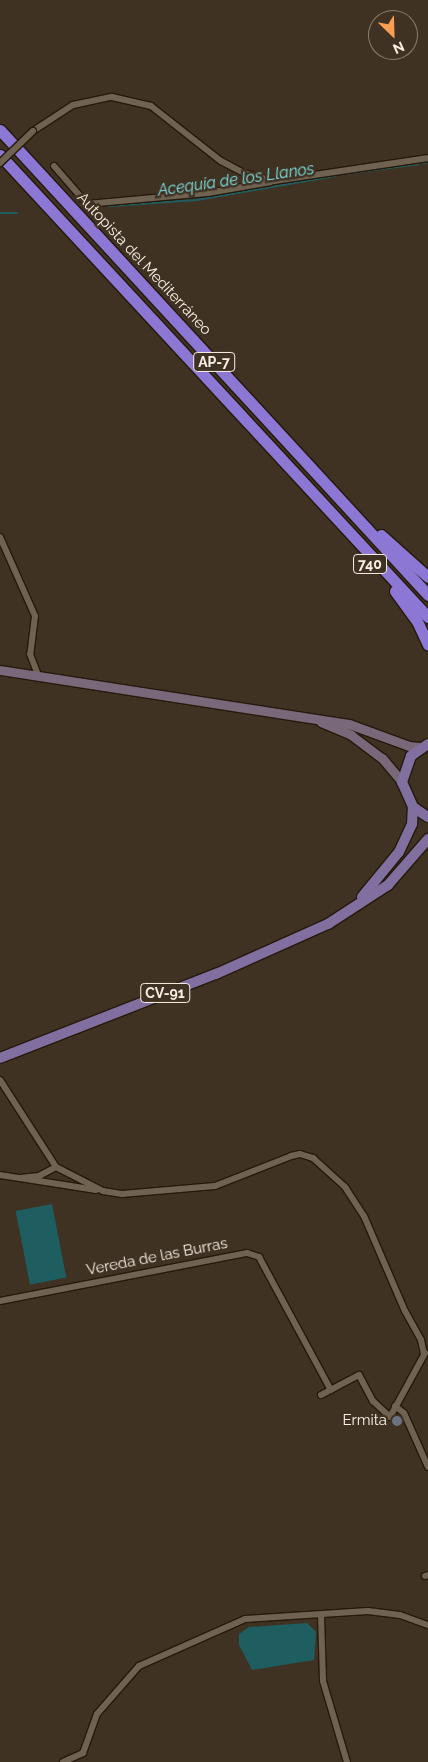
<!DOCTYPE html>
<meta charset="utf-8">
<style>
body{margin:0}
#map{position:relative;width:428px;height:1762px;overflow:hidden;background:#3f3222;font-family:Raleway,sans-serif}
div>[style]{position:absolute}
.water>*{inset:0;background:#1e5e60;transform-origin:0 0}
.stream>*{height:2px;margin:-1px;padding:0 1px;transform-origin:1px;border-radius:1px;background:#1e5e60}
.roads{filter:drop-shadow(1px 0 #25190b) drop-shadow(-1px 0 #25190b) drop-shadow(0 1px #25190b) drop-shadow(0 -1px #25190b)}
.street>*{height:6px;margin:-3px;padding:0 3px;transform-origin:3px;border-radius:3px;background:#706251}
.secondary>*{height:9px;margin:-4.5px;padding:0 4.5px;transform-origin:4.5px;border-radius:4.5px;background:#786879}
.primary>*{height:10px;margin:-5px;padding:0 5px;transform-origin:5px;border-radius:5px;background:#816fa0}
.highway>*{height:11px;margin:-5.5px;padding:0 5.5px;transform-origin:5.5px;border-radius:5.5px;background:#8c77d5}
.bridges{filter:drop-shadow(1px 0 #25190b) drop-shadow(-1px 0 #25190b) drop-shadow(0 1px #25190b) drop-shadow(0 -1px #25190b)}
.street-bridge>*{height:6px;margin:-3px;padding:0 3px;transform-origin:3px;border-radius:3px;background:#706251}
.dots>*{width:14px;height:14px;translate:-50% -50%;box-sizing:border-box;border:2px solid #3f3222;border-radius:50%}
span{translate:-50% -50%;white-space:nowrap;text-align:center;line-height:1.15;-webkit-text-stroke:5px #3f3222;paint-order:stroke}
.shield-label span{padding:1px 4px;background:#3f3222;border:1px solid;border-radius:4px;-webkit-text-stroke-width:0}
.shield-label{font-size:14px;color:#f9f1e7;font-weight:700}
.street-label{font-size:15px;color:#f9f1e7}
.poi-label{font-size:15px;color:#f9f1e7}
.right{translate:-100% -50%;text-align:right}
.water-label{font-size:16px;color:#7de0e3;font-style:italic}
.north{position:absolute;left:368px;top:10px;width:50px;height:50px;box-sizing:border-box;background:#3f3222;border:1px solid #897e71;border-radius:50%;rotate:156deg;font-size:14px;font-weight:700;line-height:20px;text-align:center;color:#f9f1e7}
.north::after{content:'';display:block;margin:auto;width:18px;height:22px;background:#fb9e51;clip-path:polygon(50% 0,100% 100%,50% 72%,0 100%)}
</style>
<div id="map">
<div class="water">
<div style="left:52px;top:1204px;width:75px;height:37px;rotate:79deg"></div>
<div style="clip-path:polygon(307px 1623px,316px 1632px,314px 1660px,252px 1670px,239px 1645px,239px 1634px,249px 1627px)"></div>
</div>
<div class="stream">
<div style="left:424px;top:163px;width:4px;rotate:-14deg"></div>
<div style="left:344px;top:174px;width:75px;rotate:-7.7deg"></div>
<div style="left:109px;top:206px;width:88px;rotate:-3.9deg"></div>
<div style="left:197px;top:200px;width:140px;rotate:-9.9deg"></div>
<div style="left:0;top:213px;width:17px"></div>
</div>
<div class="roads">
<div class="street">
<div style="left:33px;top:131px;width:48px;rotate:-33deg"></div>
<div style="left:73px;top:105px;width:40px;rotate:-12deg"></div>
<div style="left:112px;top:97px;width:40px;rotate:13deg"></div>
<div style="left:151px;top:106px;width:89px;rotate:38.2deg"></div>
<div style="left:221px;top:161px;width:26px;rotate:28deg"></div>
<div style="left:244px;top:173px;width:31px;rotate:15deg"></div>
<div style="left:274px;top:181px;width:156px;rotate:-8.5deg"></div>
<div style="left:54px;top:166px;width:50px;rotate:49deg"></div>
<div style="left:87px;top:204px;width:121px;rotate:-5.2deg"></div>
<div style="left:208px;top:193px;width:64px;rotate:-9.9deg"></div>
<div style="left:0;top:537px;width:86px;rotate:66.1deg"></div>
<div style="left:35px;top:616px;width:38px;rotate:97deg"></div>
<div style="left:30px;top:654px;width:22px;rotate:69deg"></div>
<div style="left:0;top:1080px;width:103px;rotate:57.2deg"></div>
<div style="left:56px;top:1167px;width:53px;rotate:27.1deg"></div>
<div style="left:103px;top:1191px;width:19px;rotate:9deg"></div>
<div style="left:122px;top:1194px;width:93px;rotate:-4.9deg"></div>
<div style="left:215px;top:1186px;width:82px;rotate:-21.5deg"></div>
<div style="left:291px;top:1156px;width:9px;rotate:-13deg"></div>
<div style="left:300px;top:1154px;width:14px;rotate:17deg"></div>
<div style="left:313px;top:1158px;width:43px;rotate:42.2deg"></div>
<div style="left:345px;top:1187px;width:35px;rotate:57deg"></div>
<div style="left:364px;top:1216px;width:103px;rotate:66.7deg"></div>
<div style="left:405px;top:1311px;width:33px;rotate:61deg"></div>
<div style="left:421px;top:1340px;width:14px;rotate:78deg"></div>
<div style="left:0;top:1175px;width:20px;rotate:9deg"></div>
<div style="left:20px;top:1178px;width:19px;rotate:-6deg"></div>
<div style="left:39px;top:1176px;width:19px;rotate:-28deg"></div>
<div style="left:20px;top:1178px;width:77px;rotate:9deg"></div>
<div style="left:0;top:1301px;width:252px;rotate:-11deg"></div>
<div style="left:247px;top:1253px;width:13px;rotate:18deg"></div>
<div style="left:259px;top:1257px;width:151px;rotate:61.6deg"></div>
<div style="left:321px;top:1395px;width:43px;rotate:-27.8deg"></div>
<div style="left:359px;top:1375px;width:30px;rotate:62deg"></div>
<div style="left:373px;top:1401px;width:23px;rotate:43deg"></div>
<div style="left:390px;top:1417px;width:73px;rotate:-61.3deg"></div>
<div style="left:395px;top:1406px;width:11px;rotate:38deg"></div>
<div style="left:404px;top:1413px;width:59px;rotate:66deg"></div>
<div style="left:425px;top:1576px;width:3px;rotate:-18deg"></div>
<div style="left:321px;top:1616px;width:65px;rotate:88.2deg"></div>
<div style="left:323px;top:1681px;width:84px;rotate:73.5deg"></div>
<div style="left:63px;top:1762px;width:22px;rotate:-24deg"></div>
<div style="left:83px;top:1753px;width:41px;rotate:-70.3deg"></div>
<div style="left:97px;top:1714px;width:64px;rotate:-48.8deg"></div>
<div style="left:139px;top:1666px;width:116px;rotate:-23.9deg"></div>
<div style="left:245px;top:1619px;width:123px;rotate:-3.7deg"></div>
<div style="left:368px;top:1611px;width:32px;rotate:7deg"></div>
<div style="left:400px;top:1615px;width:30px;rotate:20deg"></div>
</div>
<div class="secondary">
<div style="left:0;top:670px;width:353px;rotate:8.8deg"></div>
<div style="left:349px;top:724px;width:64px;rotate:20.1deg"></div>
<div style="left:409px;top:746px;width:11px;rotate:5deg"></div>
<div style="left:321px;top:722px;width:33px;rotate:23deg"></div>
<div style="left:351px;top:735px;width:39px;rotate:37deg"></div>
<div style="left:382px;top:758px;width:31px;rotate:50deg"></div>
</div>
<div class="primary">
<div style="left:428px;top:744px;width:21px;rotate:145deg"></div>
<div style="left:411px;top:756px;width:28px;rotate:109deg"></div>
<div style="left:402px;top:782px;width:27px;rotate:66deg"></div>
<div style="left:413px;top:807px;width:18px;rotate:34deg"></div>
<div style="left:362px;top:897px;width:58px;rotate:-50.6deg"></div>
<div style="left:399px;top:852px;width:31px;rotate:-65deg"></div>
<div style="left:412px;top:824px;width:17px;rotate:-87deg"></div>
<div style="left:0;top:1058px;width:232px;rotate:-21.3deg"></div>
<div style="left:216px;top:974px;width:123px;rotate:-24.1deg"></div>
<div style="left:328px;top:924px;width:72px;rotate:-33deg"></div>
<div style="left:388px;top:885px;width:61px;rotate:-49deg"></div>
</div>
<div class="highway">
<div style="left:0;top:130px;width:632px;rotate:47.37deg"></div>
<div style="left:0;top:155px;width:630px;rotate:47.19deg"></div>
<div style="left:381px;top:535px;width:63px;rotate:41.8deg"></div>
<div style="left:395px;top:591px;width:37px;rotate:54deg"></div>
<div style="left:417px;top:621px;width:26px;rotate:65deg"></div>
</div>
</div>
<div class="bridges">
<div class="street-bridge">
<div style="left:0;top:163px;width:46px;rotate:-44.1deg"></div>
</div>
</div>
<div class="dots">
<div style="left:397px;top:1421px;background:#6b7280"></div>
</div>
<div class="shield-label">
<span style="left:214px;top:362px">AP-7</span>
<span style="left:370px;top:564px">740</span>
<span style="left:165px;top:993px">CV-91</span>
</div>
<div class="street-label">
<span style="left:144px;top:264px;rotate:47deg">Autopista del Mediterráneo</span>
<span style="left:157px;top:1257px;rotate:-11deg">Vereda de las Burras</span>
</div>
<div class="poi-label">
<span class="right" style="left:387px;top:1421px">Ermita</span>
</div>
<div class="water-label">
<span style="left:236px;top:180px;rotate:-8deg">Acequia de los Llanos</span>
</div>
<div class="north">N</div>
</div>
